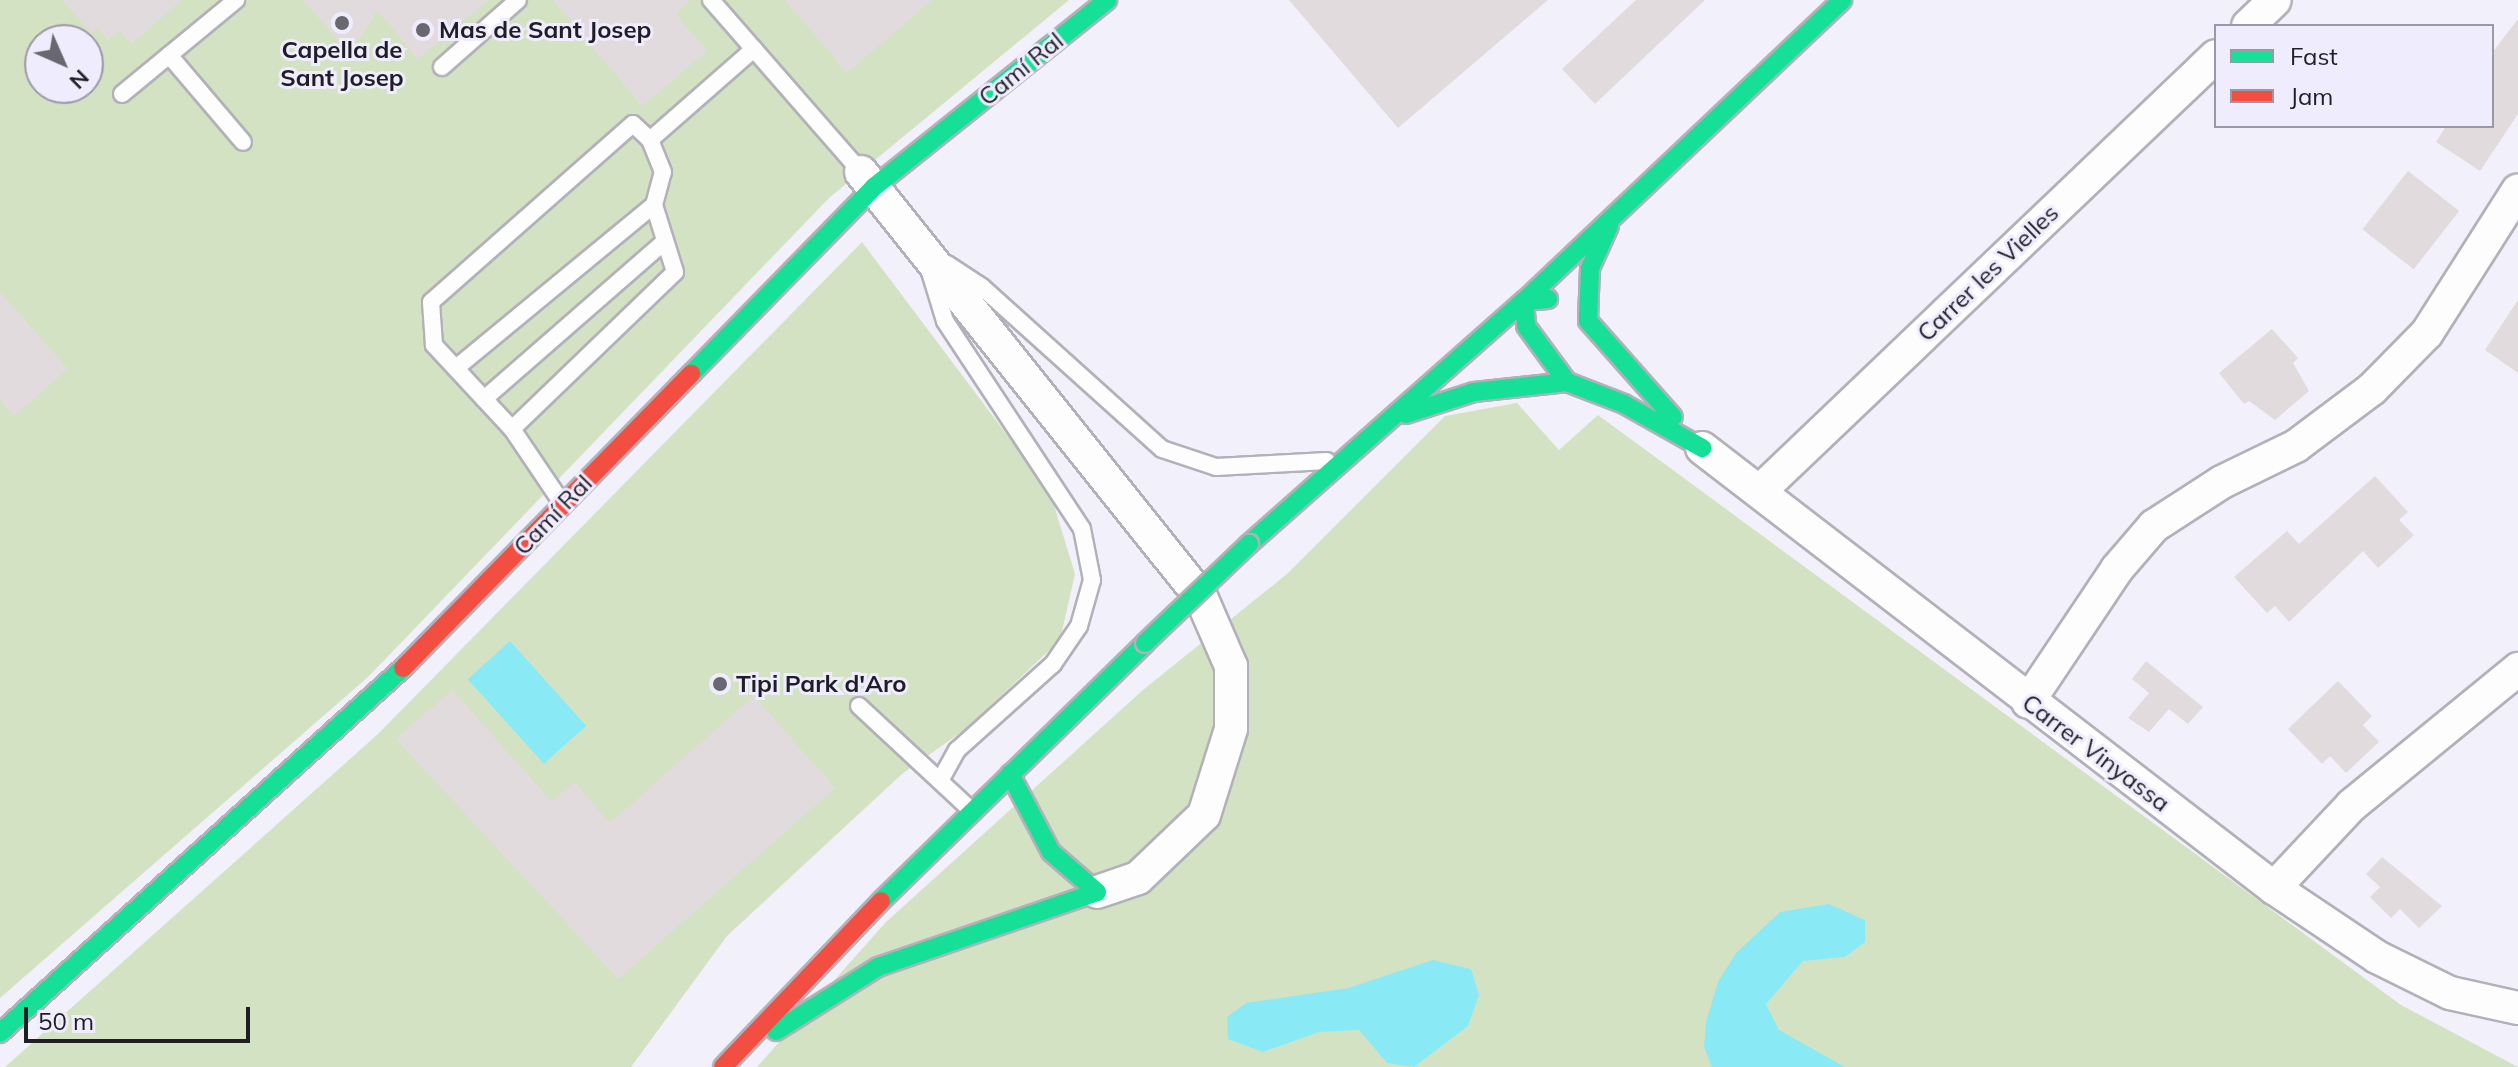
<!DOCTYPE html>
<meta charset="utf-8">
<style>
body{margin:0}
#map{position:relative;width:2518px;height:1067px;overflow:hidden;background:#f2f0fa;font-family:Mulish,sans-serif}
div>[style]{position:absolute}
.green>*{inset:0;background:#d4e2c4}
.water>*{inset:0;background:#89eaf6;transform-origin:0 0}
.building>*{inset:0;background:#e1dbde;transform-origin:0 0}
.roads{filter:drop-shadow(2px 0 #b2b1b9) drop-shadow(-2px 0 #b2b1b9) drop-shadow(0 2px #b2b1b9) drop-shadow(0 -2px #b2b1b9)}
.lane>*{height:16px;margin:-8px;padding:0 8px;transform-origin:8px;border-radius:8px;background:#fdfdfe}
.street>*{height:32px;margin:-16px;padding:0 16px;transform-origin:16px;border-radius:16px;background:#fdfdfe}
.fast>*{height:18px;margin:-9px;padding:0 9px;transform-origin:9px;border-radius:9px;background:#16e098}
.jam>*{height:18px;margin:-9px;padding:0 9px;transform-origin:9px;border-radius:9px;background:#f24e42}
.bridges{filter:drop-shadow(2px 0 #b2b1b9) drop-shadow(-2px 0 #b2b1b9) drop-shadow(0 2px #b2b1b9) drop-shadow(0 -2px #b2b1b9)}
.fast-bridge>*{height:18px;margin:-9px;padding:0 9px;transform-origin:9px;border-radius:9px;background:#16e098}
.dots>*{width:22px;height:22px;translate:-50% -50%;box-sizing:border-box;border:4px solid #efecfe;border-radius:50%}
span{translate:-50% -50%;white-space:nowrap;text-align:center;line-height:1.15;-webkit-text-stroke:6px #efecfe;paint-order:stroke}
.poi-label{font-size:24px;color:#1f1d25;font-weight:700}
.left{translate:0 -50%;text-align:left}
.street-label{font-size:24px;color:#1f1d25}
.legend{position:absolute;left:2214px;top:24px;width:280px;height:104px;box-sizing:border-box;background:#efecfe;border:2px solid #9c99a7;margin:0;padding:10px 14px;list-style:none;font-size:24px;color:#1f1d25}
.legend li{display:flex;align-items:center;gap:16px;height:40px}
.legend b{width:40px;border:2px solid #9c99a7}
.north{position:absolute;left:24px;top:24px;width:80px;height:80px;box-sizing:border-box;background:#efecfe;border:2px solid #9c99a7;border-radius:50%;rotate:135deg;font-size:22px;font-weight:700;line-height:32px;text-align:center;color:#1f1d25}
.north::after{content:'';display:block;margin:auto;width:28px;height:36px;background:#696770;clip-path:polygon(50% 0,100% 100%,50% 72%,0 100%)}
.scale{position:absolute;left:24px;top:1007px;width:226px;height:36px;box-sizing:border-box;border:4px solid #1f1d25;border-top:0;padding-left:10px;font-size:24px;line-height:28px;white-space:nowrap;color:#1f1d25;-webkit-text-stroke:6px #efecfe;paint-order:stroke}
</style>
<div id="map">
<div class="green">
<div style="clip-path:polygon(evenodd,0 0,1069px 0,829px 198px,368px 677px,0 998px,0 0,40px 40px,88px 40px,88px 88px,40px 88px,40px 40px)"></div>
<div style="clip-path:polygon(862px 242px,1050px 492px,1075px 574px,1060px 640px,967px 728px,902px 774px,727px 936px,631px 1067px,5px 1067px,378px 734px)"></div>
<div style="clip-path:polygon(1517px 403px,1559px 450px,1598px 415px,2401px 1005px,2518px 1067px,757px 1067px,886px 922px,1143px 690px,1287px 574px,1445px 416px)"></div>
</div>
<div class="water">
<div style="left:510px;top:641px;width:114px;height:57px;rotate:48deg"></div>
<div style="clip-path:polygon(1829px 904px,1865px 920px,1865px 942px,1845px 957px,1803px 961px,1766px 1004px,1779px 1030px,1845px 1067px,1712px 1067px,1704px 1047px,1706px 1022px,1718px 982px,1736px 953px,1780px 912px)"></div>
<div style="clip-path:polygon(1433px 960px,1471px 969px,1479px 995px,1468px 1026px,1414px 1067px,1387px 1063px,1359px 1030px,1319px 1032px,1263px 1052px,1228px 1039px,1227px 1017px,1246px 1003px,1348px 988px)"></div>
</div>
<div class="building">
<div style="clip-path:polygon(62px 0,182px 0,131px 44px,120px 30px,108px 40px,98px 28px,92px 34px)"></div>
<div style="clip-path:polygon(303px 0,488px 0,418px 59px,377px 10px,360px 39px,341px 44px)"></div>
<div style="clip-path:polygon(553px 0,690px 0,676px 14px,707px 51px,642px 106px)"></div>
<div style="clip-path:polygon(785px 0,932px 0,847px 73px)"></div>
<div style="clip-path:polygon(1289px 0,1548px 0,1398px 128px)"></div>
<div style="clip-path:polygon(1636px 0,1705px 0,1595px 104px,1562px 69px)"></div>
<div style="clip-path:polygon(2518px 19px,2518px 114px,2480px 171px,2436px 142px,2446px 126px,2492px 126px,2492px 53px)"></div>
<div style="left:2408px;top:171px;width:65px;height:74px;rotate:38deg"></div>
<div style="clip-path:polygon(0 292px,68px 369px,14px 416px,0 399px)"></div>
<div style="clip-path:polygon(2518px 300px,2518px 373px,2485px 350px)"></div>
<div style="clip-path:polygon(2272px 329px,2298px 358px,2293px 363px,2309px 391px,2275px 420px,2249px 401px,2244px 404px,2219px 373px)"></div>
<div style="clip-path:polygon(2375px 476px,2408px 512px,2399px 520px,2414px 535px,2378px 568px,2363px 551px,2289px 622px,2275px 606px,2267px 613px,2234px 577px,2287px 531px,2299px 544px)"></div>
<div style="clip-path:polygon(2146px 661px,2203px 707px,2188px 724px,2169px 709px,2149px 732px,2128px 718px,2149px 693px,2132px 679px)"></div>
<div style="clip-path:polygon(2338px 681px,2372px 716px,2363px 725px,2379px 742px,2346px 773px,2330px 756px,2322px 764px,2288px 729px)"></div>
<div style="clip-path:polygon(452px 690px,552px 802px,574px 782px,610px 823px,754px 696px,835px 788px,618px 979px,396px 739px)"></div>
<div style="clip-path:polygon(2382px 857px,2442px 906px,2419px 928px,2400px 909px,2391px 918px,2370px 897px,2380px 887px,2366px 874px)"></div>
</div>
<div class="roads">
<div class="lane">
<div style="left:711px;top:0;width:228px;rotate:48.9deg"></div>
<div style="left:169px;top:55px;width:114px;rotate:49.6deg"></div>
<div style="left:442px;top:67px;width:101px;rotate:-41.4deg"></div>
<div style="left:122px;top:94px;width:148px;rotate:-39.5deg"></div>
<div style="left:947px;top:264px;width:42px;rotate:33.3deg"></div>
<div style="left:982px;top:287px;width:242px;rotate:42deg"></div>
<div style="left:1162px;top:449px;width:57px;rotate:18.4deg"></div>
<div style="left:1216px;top:467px;width:111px;rotate:-3.1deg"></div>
<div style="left:930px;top:272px;width:51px;rotate:73deg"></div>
<div style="left:945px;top:321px;width:249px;rotate:56.6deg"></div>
<div style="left:1082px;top:529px;width:52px;rotate:78.9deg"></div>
<div style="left:1092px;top:580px;width:48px;rotate:105.8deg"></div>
<div style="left:1079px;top:626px;width:46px;rotate:124.4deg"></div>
<div style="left:1053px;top:664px;width:129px;rotate:138.1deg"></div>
<div style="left:957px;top:750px;width:33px;rotate:119deg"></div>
<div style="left:456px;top:368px;width:256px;rotate:-39.5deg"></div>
<div style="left:484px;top:399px;width:240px;rotate:-41.1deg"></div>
<div style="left:512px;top:429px;width:226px;rotate:-43.9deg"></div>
<div style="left:675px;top:272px;width:70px;rotate:-107.4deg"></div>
<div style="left:654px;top:205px;width:34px;rotate:-75deg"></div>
<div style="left:663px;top:172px;width:35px;rotate:-112deg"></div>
<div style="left:562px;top:503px;width:89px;rotate:-124deg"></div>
<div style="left:512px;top:429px;width:115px;rotate:-132.9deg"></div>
<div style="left:434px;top:345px;width:43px;rotate:-94deg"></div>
<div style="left:431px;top:302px;width:269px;rotate:-41.4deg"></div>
<div style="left:633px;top:124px;width:23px;rotate:43deg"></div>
<div style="left:650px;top:140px;width:138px;rotate:-41.2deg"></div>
<div style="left:859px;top:706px;width:153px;rotate:42.9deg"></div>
</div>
<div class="street">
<div style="left:2248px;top:26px;width:37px;rotate:-44deg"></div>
<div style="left:861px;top:172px;width:544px;rotate:51.34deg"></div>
<div style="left:1201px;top:597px;width:75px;rotate:66.5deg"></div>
<div style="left:1231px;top:666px;width:63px;rotate:90deg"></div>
<div style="left:1231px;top:729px;width:90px;rotate:107.4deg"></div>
<div style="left:1204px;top:815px;width:91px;rotate:136.3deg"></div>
<div style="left:1138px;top:878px;width:43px;rotate:161.1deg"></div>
<div style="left:1702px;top:448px;width:722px;rotate:37.57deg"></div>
<div style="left:2274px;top:888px;width:124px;rotate:33.8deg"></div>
<div style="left:2377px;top:957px;width:81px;rotate:26.3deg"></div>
<div style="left:2450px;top:993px;width:70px;rotate:12.4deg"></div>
<div style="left:1760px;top:491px;width:630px;rotate:-43.65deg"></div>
<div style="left:2028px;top:702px;width:160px;rotate:-56.2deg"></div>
<div style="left:2117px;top:569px;width:57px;rotate:-49.3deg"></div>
<div style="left:2154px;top:526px;width:81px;rotate:-32.9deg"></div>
<div style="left:2222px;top:482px;width:82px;rotate:-25.9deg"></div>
<div style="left:2296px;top:446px;width:95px;rotate:-36.9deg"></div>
<div style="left:2372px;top:389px;width:78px;rotate:-45.5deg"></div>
<div style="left:2427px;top:333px;width:169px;rotate:-57.5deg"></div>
<div style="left:2274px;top:888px;width:114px;rotate:-46.8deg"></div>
<div style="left:2352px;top:805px;width:215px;rotate:-39.3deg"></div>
</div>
<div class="fast">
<div style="left:1609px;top:226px;width:46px;rotate:114.3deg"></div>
<div style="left:1590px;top:268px;width:53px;rotate:92.2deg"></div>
<div style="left:1588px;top:321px;width:128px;rotate:48.5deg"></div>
<div style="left:1548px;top:299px;width:24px;rotate:175deg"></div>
<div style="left:1524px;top:301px;width:25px;rotate:85deg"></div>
<div style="left:1526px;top:326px;width:69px;rotate:53.8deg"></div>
<div style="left:691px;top:374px;width:262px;rotate:-45.6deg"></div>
<div style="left:874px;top:187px;width:299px;rotate:-38.7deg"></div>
<div style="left:1406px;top:414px;width:71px;rotate:-17.9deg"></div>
<div style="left:1474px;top:392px;width:94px;rotate:-6.1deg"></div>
<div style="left:1567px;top:382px;width:61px;rotate:21.1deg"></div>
<div style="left:1624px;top:404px;width:90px;rotate:29.4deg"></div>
<div style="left:1249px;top:544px;width:367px;rotate:-41.5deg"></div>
<div style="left:1524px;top:301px;width:438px;rotate:-43.4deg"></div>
<div style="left:881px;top:901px;width:369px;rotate:-44.3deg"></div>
<div style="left:776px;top:1031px;width:120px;rotate:-32.1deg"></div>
<div style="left:878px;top:967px;width:231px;rotate:-18.9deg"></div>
<div style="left:1097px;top:892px;width:61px;rotate:-139deg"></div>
<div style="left:1051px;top:852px;width:88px;rotate:-117.7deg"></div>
<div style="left:0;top:1033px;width:544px;rotate:-42.17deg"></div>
</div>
<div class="jam">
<div style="left:403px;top:668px;width:412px;rotate:-45.6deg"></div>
<div style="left:723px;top:1067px;width:229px;rotate:-46.4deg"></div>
</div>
</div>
<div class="bridges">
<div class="fast-bridge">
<div style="left:1145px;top:643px;width:144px;rotate:-43.6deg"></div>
</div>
</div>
<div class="dots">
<div style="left:342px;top:23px;background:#696770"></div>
<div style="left:423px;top:30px;background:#696770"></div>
<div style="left:720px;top:684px;background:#696770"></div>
</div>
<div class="poi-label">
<span class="left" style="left:439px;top:30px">Mas de Sant Josep</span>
<span style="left:342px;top:64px">Capella de<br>Sant Josep</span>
<span class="left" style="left:736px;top:684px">Tipi Park d'Aro</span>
</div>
<div class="street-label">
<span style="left:1021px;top:69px;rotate:-39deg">Camí Ral</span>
<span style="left:1988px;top:273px;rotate:-44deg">Carrer les Vielles</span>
<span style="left:553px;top:515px;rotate:-46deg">Camí Ral</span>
<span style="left:2096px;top:753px;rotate:37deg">Carrer Vinyassa</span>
</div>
<ul class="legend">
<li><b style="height:10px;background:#16e098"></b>Fast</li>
<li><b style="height:10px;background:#f24e42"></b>Jam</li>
</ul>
<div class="north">N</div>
<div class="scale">50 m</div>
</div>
